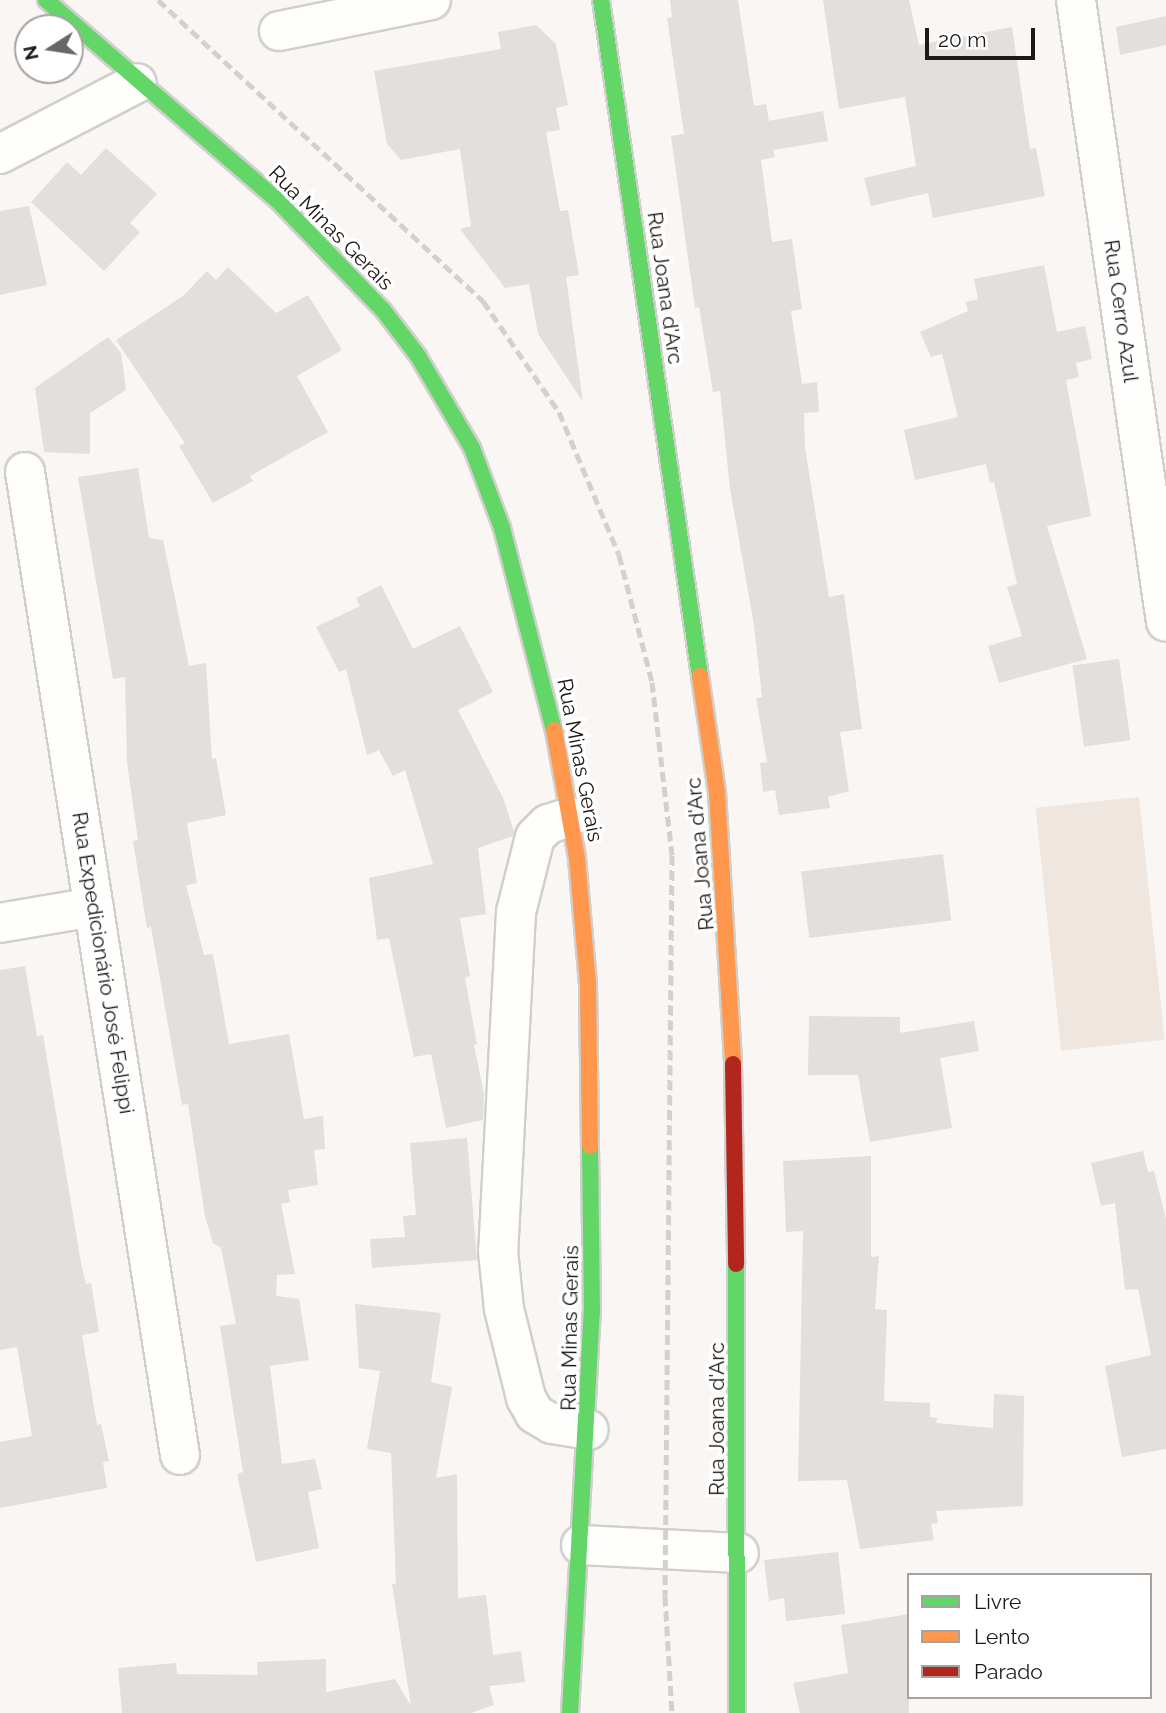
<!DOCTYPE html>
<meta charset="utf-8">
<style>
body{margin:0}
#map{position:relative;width:1166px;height:1713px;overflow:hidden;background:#f9f6f3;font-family:Raleway,sans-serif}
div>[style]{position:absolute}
.built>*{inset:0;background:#eee6df;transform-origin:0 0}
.building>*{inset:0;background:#e2dfdd;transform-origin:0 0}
.roads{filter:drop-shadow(2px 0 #d1cfcc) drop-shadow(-2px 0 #d1cfcc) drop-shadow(0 2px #d1cfcc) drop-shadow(0 -2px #d1cfcc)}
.street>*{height:38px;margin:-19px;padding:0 19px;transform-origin:19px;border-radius:19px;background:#fefefd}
.fast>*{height:16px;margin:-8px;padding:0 8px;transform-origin:8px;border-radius:8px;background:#63d668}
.slow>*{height:16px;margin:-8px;padding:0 8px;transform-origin:8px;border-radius:8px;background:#ff974d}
.jam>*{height:16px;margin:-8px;padding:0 8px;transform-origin:8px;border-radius:8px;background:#b3261e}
.rail>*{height:5px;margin-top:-2.5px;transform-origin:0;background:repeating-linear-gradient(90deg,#d2d1d0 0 10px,transparent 0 15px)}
span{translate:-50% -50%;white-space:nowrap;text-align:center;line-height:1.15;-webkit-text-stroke:7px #fff;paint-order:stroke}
.street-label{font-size:21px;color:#1c1917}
.legend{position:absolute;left:907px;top:1573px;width:245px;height:126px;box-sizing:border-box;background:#fff;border:2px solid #a4a3a2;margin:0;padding:9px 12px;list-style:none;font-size:21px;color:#1c1917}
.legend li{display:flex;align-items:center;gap:14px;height:35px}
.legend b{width:35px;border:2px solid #a4a3a2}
.north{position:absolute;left:14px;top:14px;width:70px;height:70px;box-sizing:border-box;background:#fff;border:2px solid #a4a3a2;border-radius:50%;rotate:258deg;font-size:19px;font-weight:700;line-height:28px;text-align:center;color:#1c1917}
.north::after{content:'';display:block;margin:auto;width:24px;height:32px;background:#696664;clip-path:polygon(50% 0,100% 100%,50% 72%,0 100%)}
.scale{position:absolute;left:925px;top:28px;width:110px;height:32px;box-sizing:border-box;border:4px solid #1c1917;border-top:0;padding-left:9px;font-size:21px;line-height:24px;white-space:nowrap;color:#1c1917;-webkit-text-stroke:5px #fff;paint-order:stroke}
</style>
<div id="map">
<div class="built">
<div style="left:1139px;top:797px;width:244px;height:104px;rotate:84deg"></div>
</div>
<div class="building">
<div style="clip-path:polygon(670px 0,738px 0,754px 106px,766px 104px,769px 121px,823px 111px,828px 141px,773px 150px,775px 157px,761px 160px,772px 242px,792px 239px,802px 309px,791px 311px,802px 384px,817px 382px,819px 412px,804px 413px,805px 448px,829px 597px,844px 594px,862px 729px,840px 732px,849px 791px,828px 797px,830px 808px,779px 815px,775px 790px,763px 792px,760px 763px,767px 762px,756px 698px,762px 697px,754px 625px,730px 489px,720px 391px,713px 392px,699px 307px,695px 308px,671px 136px,684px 134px,667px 18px,672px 17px)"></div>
<div style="clip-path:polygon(823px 0,909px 0,919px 45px,1012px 27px,1030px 149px,1036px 148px,1045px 196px,933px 218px,928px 193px,871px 206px,864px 178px,916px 166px,905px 97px,839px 109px)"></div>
<div style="clip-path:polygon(1166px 16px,1166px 45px,1120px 55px,1116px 27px)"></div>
<div style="clip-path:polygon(536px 25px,556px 44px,568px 105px,556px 108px,560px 130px,546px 132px,560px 211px,568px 210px,579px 275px,566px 277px,583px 402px,538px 334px,529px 284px,505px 288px,460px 229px,471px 226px,460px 149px,401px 160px,387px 144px,374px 71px,501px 49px,498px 32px)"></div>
<div style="clip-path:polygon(106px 148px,157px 194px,130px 223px,140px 232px,104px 271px,31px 202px,67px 162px,81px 175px)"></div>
<div style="clip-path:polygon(29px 206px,47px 285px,0 295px,0 211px)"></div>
<div style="clip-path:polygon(1044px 265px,1057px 332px,1085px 326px,1092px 359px,1076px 363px,1079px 377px,1066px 380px,1091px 516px,1047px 526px,1087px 659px,999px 683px,988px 646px,1022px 636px,1007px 587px,1017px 584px,994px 482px,990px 483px,986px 464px,915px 480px,904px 430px,958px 417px,942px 354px,931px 357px,920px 332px,968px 311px,966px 302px,978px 299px,974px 279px)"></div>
<div style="clip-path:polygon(228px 267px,276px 313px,308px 295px,342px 350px,297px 376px,328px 432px,250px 476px,253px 481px,213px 503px,179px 446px,185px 443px,116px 340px,183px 296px,207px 271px,216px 280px)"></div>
<div style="clip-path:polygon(108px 337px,121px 353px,126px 390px,90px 413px,90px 454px,44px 452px,35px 388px)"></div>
<div style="clip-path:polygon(138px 468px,149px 538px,163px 540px,189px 666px,206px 663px,212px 759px,216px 758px,226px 815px,187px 823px,197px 883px,186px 885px,204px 955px,213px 954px,229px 1044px,289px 1034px,304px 1119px,323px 1116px,325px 1149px,314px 1150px,318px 1185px,288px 1190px,290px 1202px,281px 1204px,295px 1274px,277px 1275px,276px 1296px,299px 1299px,309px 1360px,270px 1366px,282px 1464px,315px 1459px,322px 1489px,308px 1492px,319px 1548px,256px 1562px,237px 1474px,243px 1472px,220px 1326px,236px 1324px,221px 1248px,213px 1243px,205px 1216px,188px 1104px,182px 1105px,151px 927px,147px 928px,133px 841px,138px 840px,127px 762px,125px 677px,113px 679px,78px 477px)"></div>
<div style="clip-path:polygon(381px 585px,413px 649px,460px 626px,493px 692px,458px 710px,503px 798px,514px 831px,513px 836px,478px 848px,486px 914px,460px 918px,470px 976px,465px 978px,477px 1044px,474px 1045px,484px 1094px,483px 1120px,446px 1128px,431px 1054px,414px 1057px,389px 938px,377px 940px,369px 878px,433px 864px,405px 770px,393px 776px,379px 750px,367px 755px,346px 669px,339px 672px,316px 627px,360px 606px,356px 598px)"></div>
<div style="left:1119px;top:659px;width:82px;height:47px;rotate:82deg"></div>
<div style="left:943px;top:854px;width:67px;height:143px;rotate:83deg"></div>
<div style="clip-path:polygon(25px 966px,37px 1036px,43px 1035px,81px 1263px,86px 1284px,91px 1283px,99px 1332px,82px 1335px,97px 1425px,101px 1424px,109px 1461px,103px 1462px,107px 1488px,0 1508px,0 1442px,32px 1436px,17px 1347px,0 1350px,0 970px)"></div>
<div style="clip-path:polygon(809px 1016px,900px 1017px,900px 1033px,974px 1021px,979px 1051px,940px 1058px,952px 1128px,870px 1142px,858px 1075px,808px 1075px)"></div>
<div style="clip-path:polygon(467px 1138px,477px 1260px,372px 1268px,370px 1239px,405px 1237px,403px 1216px,416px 1215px,410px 1143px)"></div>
<div style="clip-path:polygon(1143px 1151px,1148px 1172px,1154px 1171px,1166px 1219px,1166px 1449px,1122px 1457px,1105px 1366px,1151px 1355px,1138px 1289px,1125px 1290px,1115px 1203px,1101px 1206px,1091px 1163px)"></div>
<div style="clip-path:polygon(871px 1156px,871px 1257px,879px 1256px,875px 1309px,887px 1310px,884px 1401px,930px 1403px,930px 1417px,937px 1418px,936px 1423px,993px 1428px,994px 1394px,1024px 1396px,1023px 1506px,936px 1511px,938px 1523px,931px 1524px,934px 1540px,860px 1549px,847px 1480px,798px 1481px,803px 1231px,786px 1232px,783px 1161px)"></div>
<div style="clip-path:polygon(355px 1304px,441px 1313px,431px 1382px,452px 1387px,436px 1478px,457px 1474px,458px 1598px,486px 1595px,493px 1655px,521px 1651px,525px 1682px,489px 1686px,494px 1705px,471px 1713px,122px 1713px,118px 1668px,176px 1663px,177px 1674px,258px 1675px,257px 1662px,326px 1659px,326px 1692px,395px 1679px,411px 1706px,392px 1584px,396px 1584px,391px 1453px,367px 1449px,380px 1371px,359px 1368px)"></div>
<div style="clip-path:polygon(838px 1552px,845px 1614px,786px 1621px,784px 1598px,769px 1601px,764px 1560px)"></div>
<div style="clip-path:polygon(909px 1614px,909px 1713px,800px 1713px,793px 1683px,848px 1673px,841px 1625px)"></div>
</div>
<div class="roads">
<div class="street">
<div style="left:1076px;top:0;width:628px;rotate:81.77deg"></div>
<div style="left:279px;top:31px;width:155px;rotate:-11.5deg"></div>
<div style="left:0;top:154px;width:154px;rotate:-27.4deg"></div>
<div style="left:25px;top:472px;width:995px;rotate:81.04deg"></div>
<div style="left:570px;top:817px;width:23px;rotate:162deg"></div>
<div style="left:548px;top:824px;width:18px;rotate:135deg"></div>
<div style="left:535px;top:837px;width:77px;rotate:104.2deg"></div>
<div style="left:516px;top:912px;width:339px;rotate:93deg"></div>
<div style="left:498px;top:1251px;width:58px;rotate:84.1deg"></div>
<div style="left:504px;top:1309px;width:92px;rotate:76.1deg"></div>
<div style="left:526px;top:1398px;width:18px;rotate:61deg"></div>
<div style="left:535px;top:1414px;width:20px;rotate:30deg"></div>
<div style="left:552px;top:1424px;width:37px;rotate:9deg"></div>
<div style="left:0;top:923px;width:95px;rotate:-9.7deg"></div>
<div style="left:581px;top:1545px;width:158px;rotate:2.9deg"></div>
</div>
<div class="fast">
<div style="left:46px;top:0;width:306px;rotate:40.9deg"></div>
<div style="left:277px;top:200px;width:153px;rotate:46.1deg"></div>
<div style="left:383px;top:310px;width:58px;rotate:52.7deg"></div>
<div style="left:418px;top:356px;width:107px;rotate:59.6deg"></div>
<div style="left:472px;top:448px;width:85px;rotate:69.4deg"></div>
<div style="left:502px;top:528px;width:209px;rotate:75.6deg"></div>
<div style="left:601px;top:0;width:683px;rotate:81.67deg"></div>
<div style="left:736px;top:1264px;width:449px;rotate:89.9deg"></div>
<div style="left:570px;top:1713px;width:402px;rotate:-86.9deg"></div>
<div style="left:592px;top:1312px;width:166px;rotate:-90.7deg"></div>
</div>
<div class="slow">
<div style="left:700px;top:676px;width:117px;rotate:81.7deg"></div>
<div style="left:717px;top:792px;width:272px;rotate:86.6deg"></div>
<div style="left:554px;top:730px;width:130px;rotate:79.8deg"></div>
<div style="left:577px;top:858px;width:125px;rotate:85deg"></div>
<div style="left:588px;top:983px;width:163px;rotate:89.3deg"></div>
</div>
<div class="jam">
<div style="left:733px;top:1064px;width:200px;rotate:89.1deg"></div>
</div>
</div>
<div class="rail">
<div style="left:158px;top:0;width:443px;rotate:42.8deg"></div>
<div style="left:483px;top:301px;width:135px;rotate:55.6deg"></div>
<div style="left:559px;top:412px;width:155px;rotate:67.2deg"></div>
<div style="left:619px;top:555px;width:131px;rotate:75.4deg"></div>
<div style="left:652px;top:682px;width:174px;rotate:83.4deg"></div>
<div style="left:672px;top:855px;width:741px;rotate:90.54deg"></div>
<div style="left:665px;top:1596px;width:117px;rotate:86.6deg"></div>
</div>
<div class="street-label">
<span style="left:331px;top:228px;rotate:45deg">Rua Minas Gerais</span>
<span style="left:665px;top:288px;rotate:82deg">Rua Joana d'Arc</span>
<span style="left:1121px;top:311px;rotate:82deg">Rua Cerro Azul</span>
<span style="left:580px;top:760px;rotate:79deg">Rua Minas Gerais</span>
<span style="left:700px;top:854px;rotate:-95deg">Rua Joana d'Arc</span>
<span style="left:103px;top:963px;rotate:81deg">Rua Expedicionário José Felippi</span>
<span style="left:570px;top:1328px;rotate:-89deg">Rua Minas Gerais</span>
<span style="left:717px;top:1419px;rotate:-90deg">Rua Joana d'Arc</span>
</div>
<ul class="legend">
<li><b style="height:9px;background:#63d668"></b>Livre</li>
<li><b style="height:9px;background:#ff974d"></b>Lento</li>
<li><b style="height:9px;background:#b3261e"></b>Parado</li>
</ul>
<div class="north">N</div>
<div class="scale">20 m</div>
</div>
